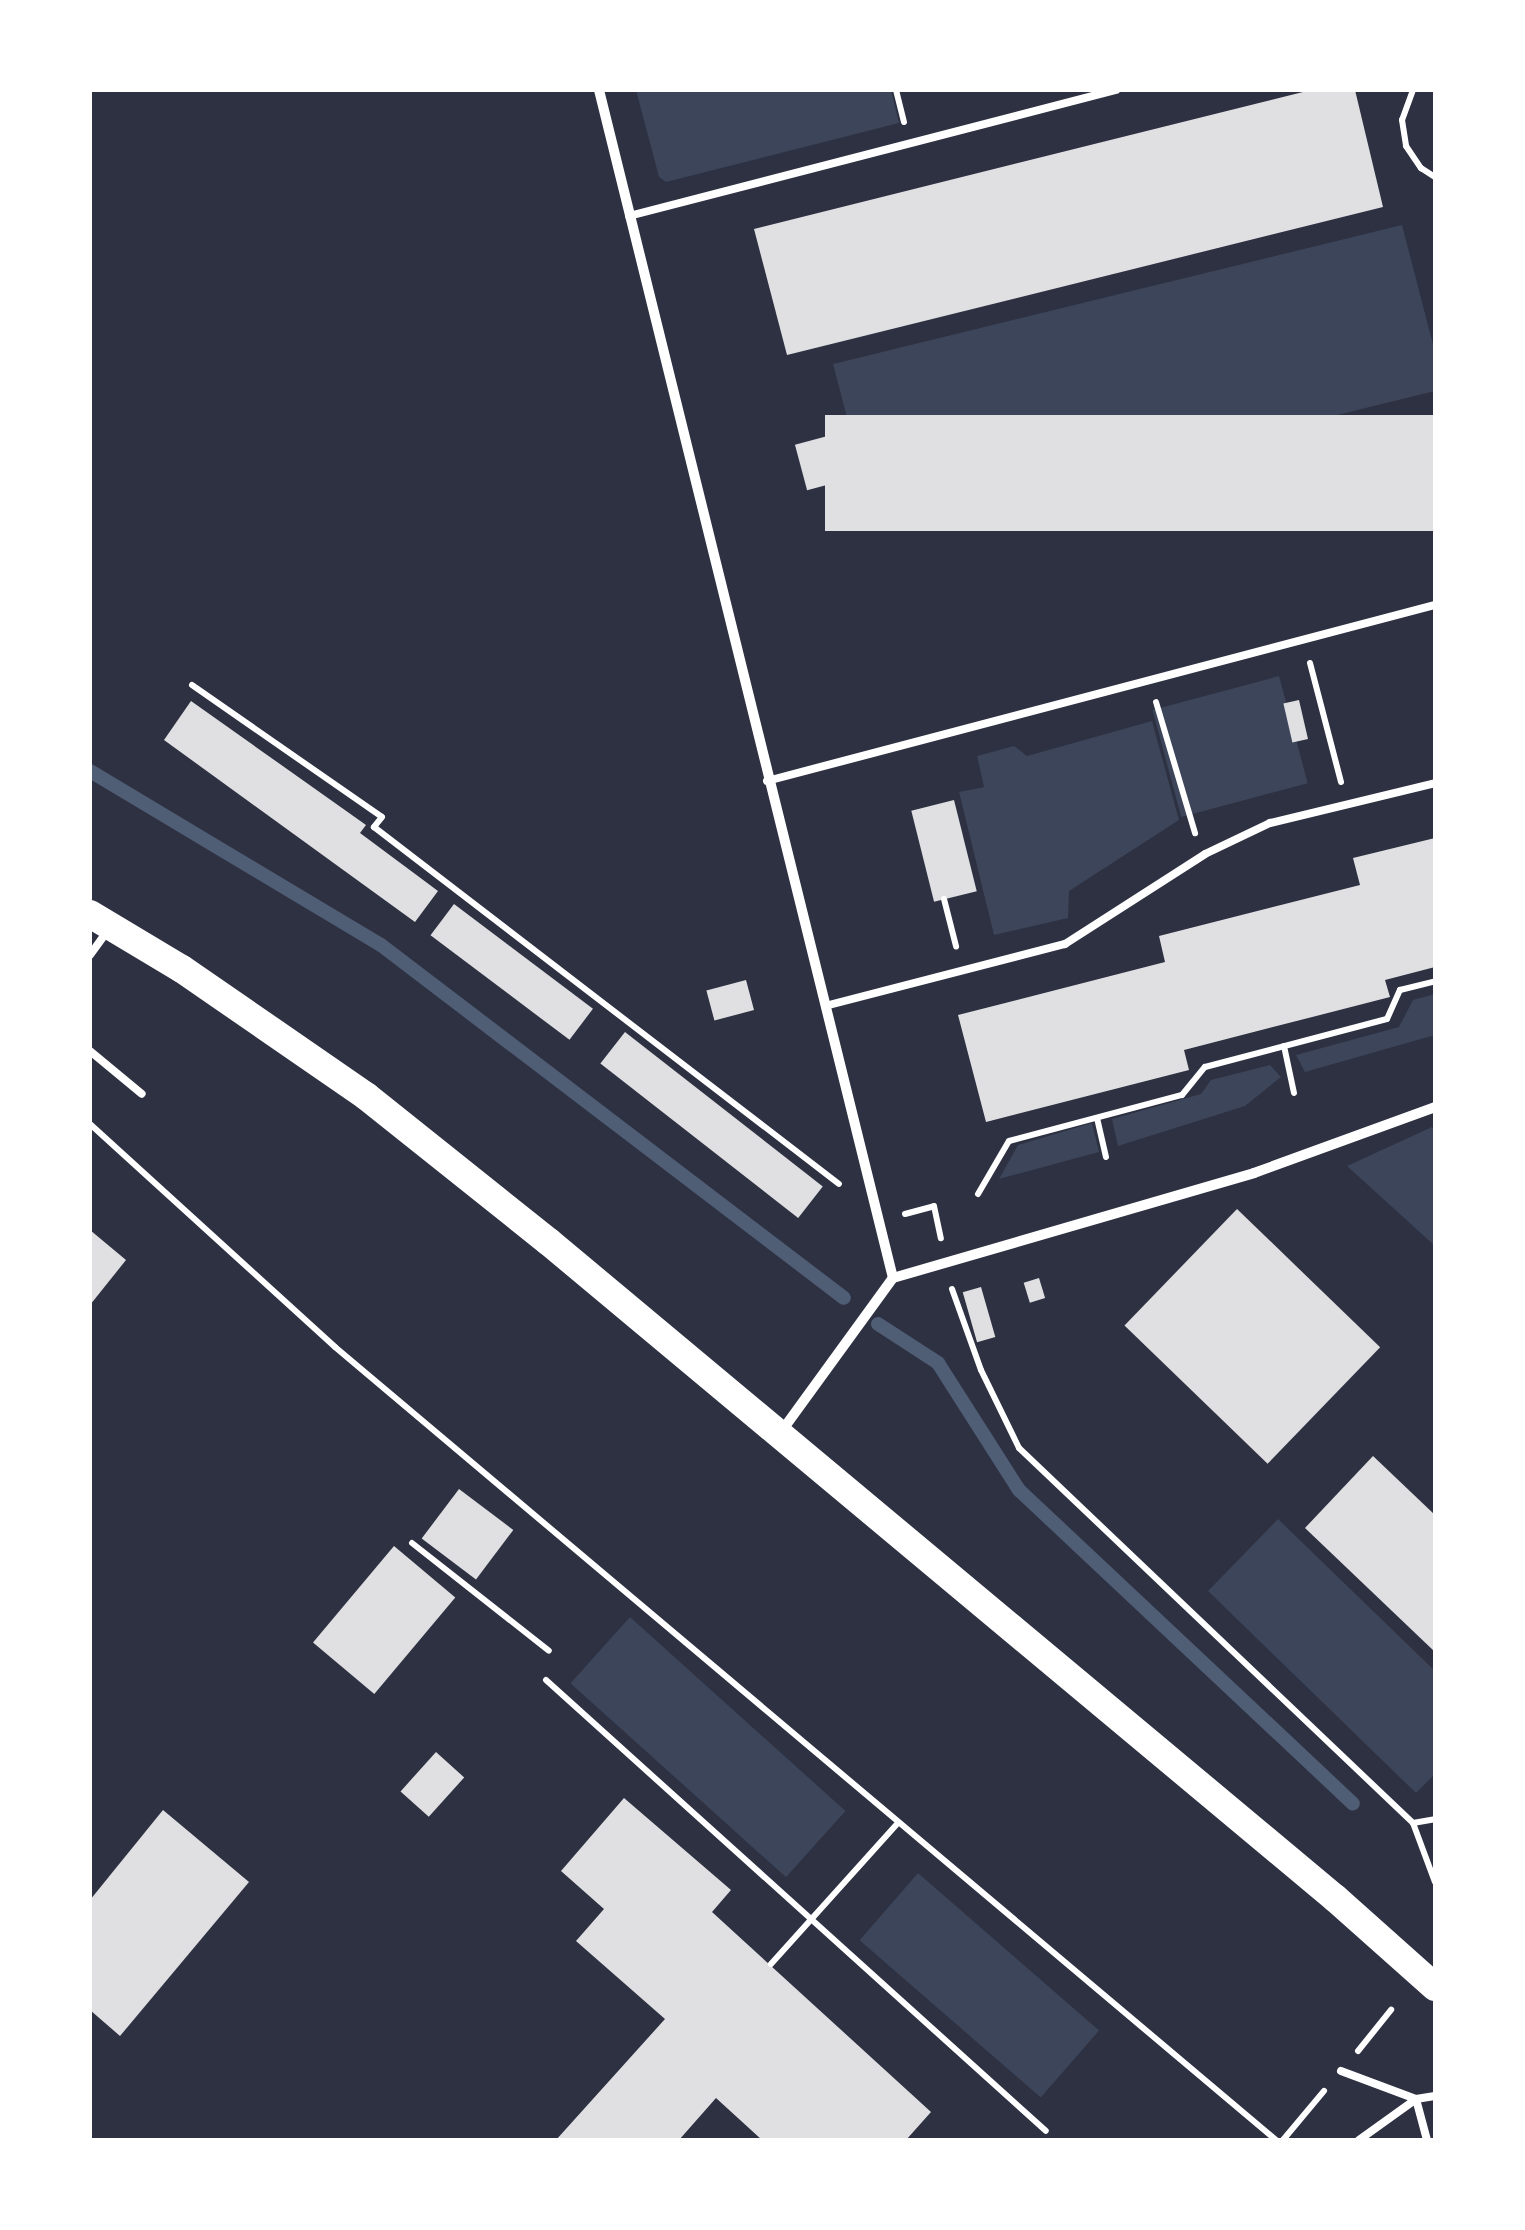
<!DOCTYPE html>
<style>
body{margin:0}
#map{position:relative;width:1525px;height:2230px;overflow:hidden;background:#2d3142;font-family:"Sofia Sans Condensed",sans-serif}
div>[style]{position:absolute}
.green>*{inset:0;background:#3c4559;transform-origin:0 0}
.stream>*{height:14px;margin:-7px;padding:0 7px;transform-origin:7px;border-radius:7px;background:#4f5d75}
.building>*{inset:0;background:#e0e0e3;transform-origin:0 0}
.path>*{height:6px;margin:-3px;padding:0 3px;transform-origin:3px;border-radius:3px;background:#fff}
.service>*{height:8px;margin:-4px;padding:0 4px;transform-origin:4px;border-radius:4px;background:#fff}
.minor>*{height:10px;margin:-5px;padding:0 5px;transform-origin:5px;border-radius:5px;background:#fff}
.trunk>*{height:28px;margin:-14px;padding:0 14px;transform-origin:14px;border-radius:14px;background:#fff}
span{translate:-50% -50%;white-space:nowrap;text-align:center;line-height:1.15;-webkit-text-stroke:9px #fff;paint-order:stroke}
.frame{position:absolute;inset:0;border:92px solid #fff;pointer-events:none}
</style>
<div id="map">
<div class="green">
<div style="clip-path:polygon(636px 90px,891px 90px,899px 123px,666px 182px,659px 177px)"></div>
<div style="clip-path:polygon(1402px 225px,1435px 352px,1435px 391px,876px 528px,833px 364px)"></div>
<div style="left:1279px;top:676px;width:111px;height:131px;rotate:75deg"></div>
<div style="clip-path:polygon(1152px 721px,1179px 820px,1069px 891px,1068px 918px,994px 935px,959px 792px,984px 787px,977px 756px,1014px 746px,1027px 756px)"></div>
<div style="clip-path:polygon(1435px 994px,1435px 1035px,1305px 1072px,1296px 1055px,1399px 1027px,1413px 1000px)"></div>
<div style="clip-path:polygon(1270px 1065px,1281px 1077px,1245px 1106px,1118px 1146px,1112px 1119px,1201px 1094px,1211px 1080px)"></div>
<div style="clip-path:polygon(1092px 1123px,1099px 1152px,999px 1179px,1018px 1145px)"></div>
<div style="clip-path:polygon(1432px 1127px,1435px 1131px,1435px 1246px,1347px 1166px)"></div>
<div style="clip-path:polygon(1278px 1519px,1435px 1671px,1435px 1774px,1416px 1793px,1208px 1591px)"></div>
<div style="left:630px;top:1617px;width:290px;height:89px;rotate:42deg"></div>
<div style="left:918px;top:1873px;width:240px;height:89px;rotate:41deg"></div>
</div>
<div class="stream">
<div style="left:90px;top:771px;width:339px;rotate:30.9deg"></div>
<div style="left:381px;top:945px;width:582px;rotate:37.32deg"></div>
<div style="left:878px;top:1324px;width:72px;rotate:33deg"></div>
<div style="left:938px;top:1363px;width:151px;rotate:57.5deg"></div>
<div style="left:1019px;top:1490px;width:458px;rotate:43.2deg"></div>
</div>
<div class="building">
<div style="clip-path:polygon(1311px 90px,1355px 90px,1383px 207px,787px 355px,754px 229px)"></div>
<div style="left:1435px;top:415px;width:116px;height:610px;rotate:90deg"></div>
<div style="left:850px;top:430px;width:47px;height:57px;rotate:75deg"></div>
<div style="left:1299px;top:700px;width:40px;height:16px;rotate:77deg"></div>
<div style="clip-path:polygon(191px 701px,366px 825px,360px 833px,438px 891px,415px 922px,164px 740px)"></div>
<div style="left:954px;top:800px;width:94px;height:44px;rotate:76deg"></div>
<div style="clip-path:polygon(1435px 838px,1435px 967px,1385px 980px,1390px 997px,1184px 1050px,1189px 1070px,986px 1122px,958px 1015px,1165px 962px,1159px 936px,1360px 885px,1353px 858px)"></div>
<div style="left:454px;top:904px;width:174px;height:39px;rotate:37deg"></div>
<div style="left:746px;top:980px;width:31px;height:41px;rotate:75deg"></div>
<div style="left:625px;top:1032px;width:251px;height:40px;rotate:38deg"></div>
<div style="left:1237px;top:1209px;width:199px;height:162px;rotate:44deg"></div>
<div style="clip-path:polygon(90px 1230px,126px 1260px,90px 1305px)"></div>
<div style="left:1039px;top:1278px;width:21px;height:16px;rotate:73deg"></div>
<div style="left:981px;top:1287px;width:52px;height:19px;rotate:74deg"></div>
<div style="clip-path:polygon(1373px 1456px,1435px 1515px,1435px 1652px,1305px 1528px)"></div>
<div style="left:459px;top:1489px;width:68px;height:62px;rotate:37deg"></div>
<div style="left:394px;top:1546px;width:80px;height:126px;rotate:40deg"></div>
<div style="left:436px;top:1752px;width:38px;height:53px;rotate:42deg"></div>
<div style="clip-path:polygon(624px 1798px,731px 1890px,712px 1912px,931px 2112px,906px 2140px,762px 2140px,716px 2098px,679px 2140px,556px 2140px,665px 2019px,576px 1941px,604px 1909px,561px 1871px)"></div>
<div style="clip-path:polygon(163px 1810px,249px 1882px,120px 2036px,90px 2010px,90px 1900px)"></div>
</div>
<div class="path">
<div style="left:896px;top:90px;width:33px;rotate:76deg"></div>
<div style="left:1413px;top:90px;width:32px;rotate:110deg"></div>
<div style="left:1402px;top:120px;width:26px;rotate:81deg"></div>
<div style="left:1406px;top:146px;width:27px;rotate:56deg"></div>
<div style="left:1421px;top:168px;width:17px;rotate:33deg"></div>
<div style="left:1310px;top:663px;width:123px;rotate:75.4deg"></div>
<div style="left:192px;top:685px;width:231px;rotate:34.8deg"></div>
<div style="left:382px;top:817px;width:13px;rotate:129deg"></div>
<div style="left:374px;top:827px;width:586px;rotate:37.51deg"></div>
<div style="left:1156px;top:702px;width:137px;rotate:73.4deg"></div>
<div style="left:944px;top:899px;width:49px;rotate:75.7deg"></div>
<div style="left:1284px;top:1046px;width:48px;rotate:78deg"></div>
<div style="left:1097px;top:1118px;width:40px;rotate:77deg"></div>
<div style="left:90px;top:1124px;width:331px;rotate:42.3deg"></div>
<div style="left:335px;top:1347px;width:1231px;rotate:40.12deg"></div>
<div style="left:978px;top:1194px;width:61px;rotate:-59.7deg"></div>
<div style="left:1009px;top:1141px;width:179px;rotate:-14.9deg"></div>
<div style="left:1182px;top:1095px;width:36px;rotate:-51deg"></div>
<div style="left:1205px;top:1067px;width:188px;rotate:-14.8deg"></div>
<div style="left:1387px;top:1019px;width:32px;rotate:-66deg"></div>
<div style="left:1400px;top:990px;width:36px;rotate:-14deg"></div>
<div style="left:905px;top:1214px;width:30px;rotate:-15deg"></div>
<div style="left:934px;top:1206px;width:33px;rotate:78deg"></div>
<div style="left:952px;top:1289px;width:86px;rotate:70.3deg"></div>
<div style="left:981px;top:1370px;width:87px;rotate:64deg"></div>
<div style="left:1019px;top:1448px;width:544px;rotate:43.58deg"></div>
<div style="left:1413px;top:1823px;width:22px;rotate:-10deg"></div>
<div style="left:412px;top:1543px;width:174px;rotate:38.2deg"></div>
<div style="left:546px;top:1680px;width:673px;rotate:42.05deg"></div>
<div style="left:1413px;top:1823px;width:63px;rotate:69.6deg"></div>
<div style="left:771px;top:1964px;width:190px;rotate:-48deg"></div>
<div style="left:1358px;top:2051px;width:53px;rotate:-51.2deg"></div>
<div style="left:1283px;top:2140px;width:64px;rotate:-50.1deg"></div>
</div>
<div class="service">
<div style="left:629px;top:216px;width:503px;rotate:-14.51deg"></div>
<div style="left:767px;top:781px;width:691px;rotate:-14.76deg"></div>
<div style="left:90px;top:955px;width:31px;rotate:-54deg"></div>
<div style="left:825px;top:1006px;width:248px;rotate:-14.5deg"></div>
<div style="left:1065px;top:944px;width:166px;rotate:-32.7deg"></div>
<div style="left:1205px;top:854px;width:72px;rotate:-25.5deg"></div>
<div style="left:1270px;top:823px;width:170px;rotate:-13.6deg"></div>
<div style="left:90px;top:1051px;width:67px;rotate:39.6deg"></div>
<div style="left:1341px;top:2071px;width:80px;rotate:20.5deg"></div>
<div style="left:1416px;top:2099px;width:19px;rotate:-9deg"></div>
<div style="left:1359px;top:2140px;width:70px;rotate:-35.7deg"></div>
<div style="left:1416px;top:2099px;width:42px;rotate:75deg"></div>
</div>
<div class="minor">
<div style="left:599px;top:90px;width:1224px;rotate:76.1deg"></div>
<div style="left:781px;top:1432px;width:190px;rotate:-54deg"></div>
<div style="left:893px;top:1278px;width:376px;rotate:-16.2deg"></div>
<div style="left:1254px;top:1173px;width:193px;rotate:-20deg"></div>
</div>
<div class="trunk">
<div style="left:90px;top:914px;width:107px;rotate:30.9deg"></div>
<div style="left:182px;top:969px;width:224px;rotate:34.6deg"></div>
<div style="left:366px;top:1096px;width:234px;rotate:38.6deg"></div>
<div style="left:549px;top:1242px;width:1024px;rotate:39.85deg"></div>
<div style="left:1335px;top:1898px;width:134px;rotate:41.7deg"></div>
</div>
<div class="frame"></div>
</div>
